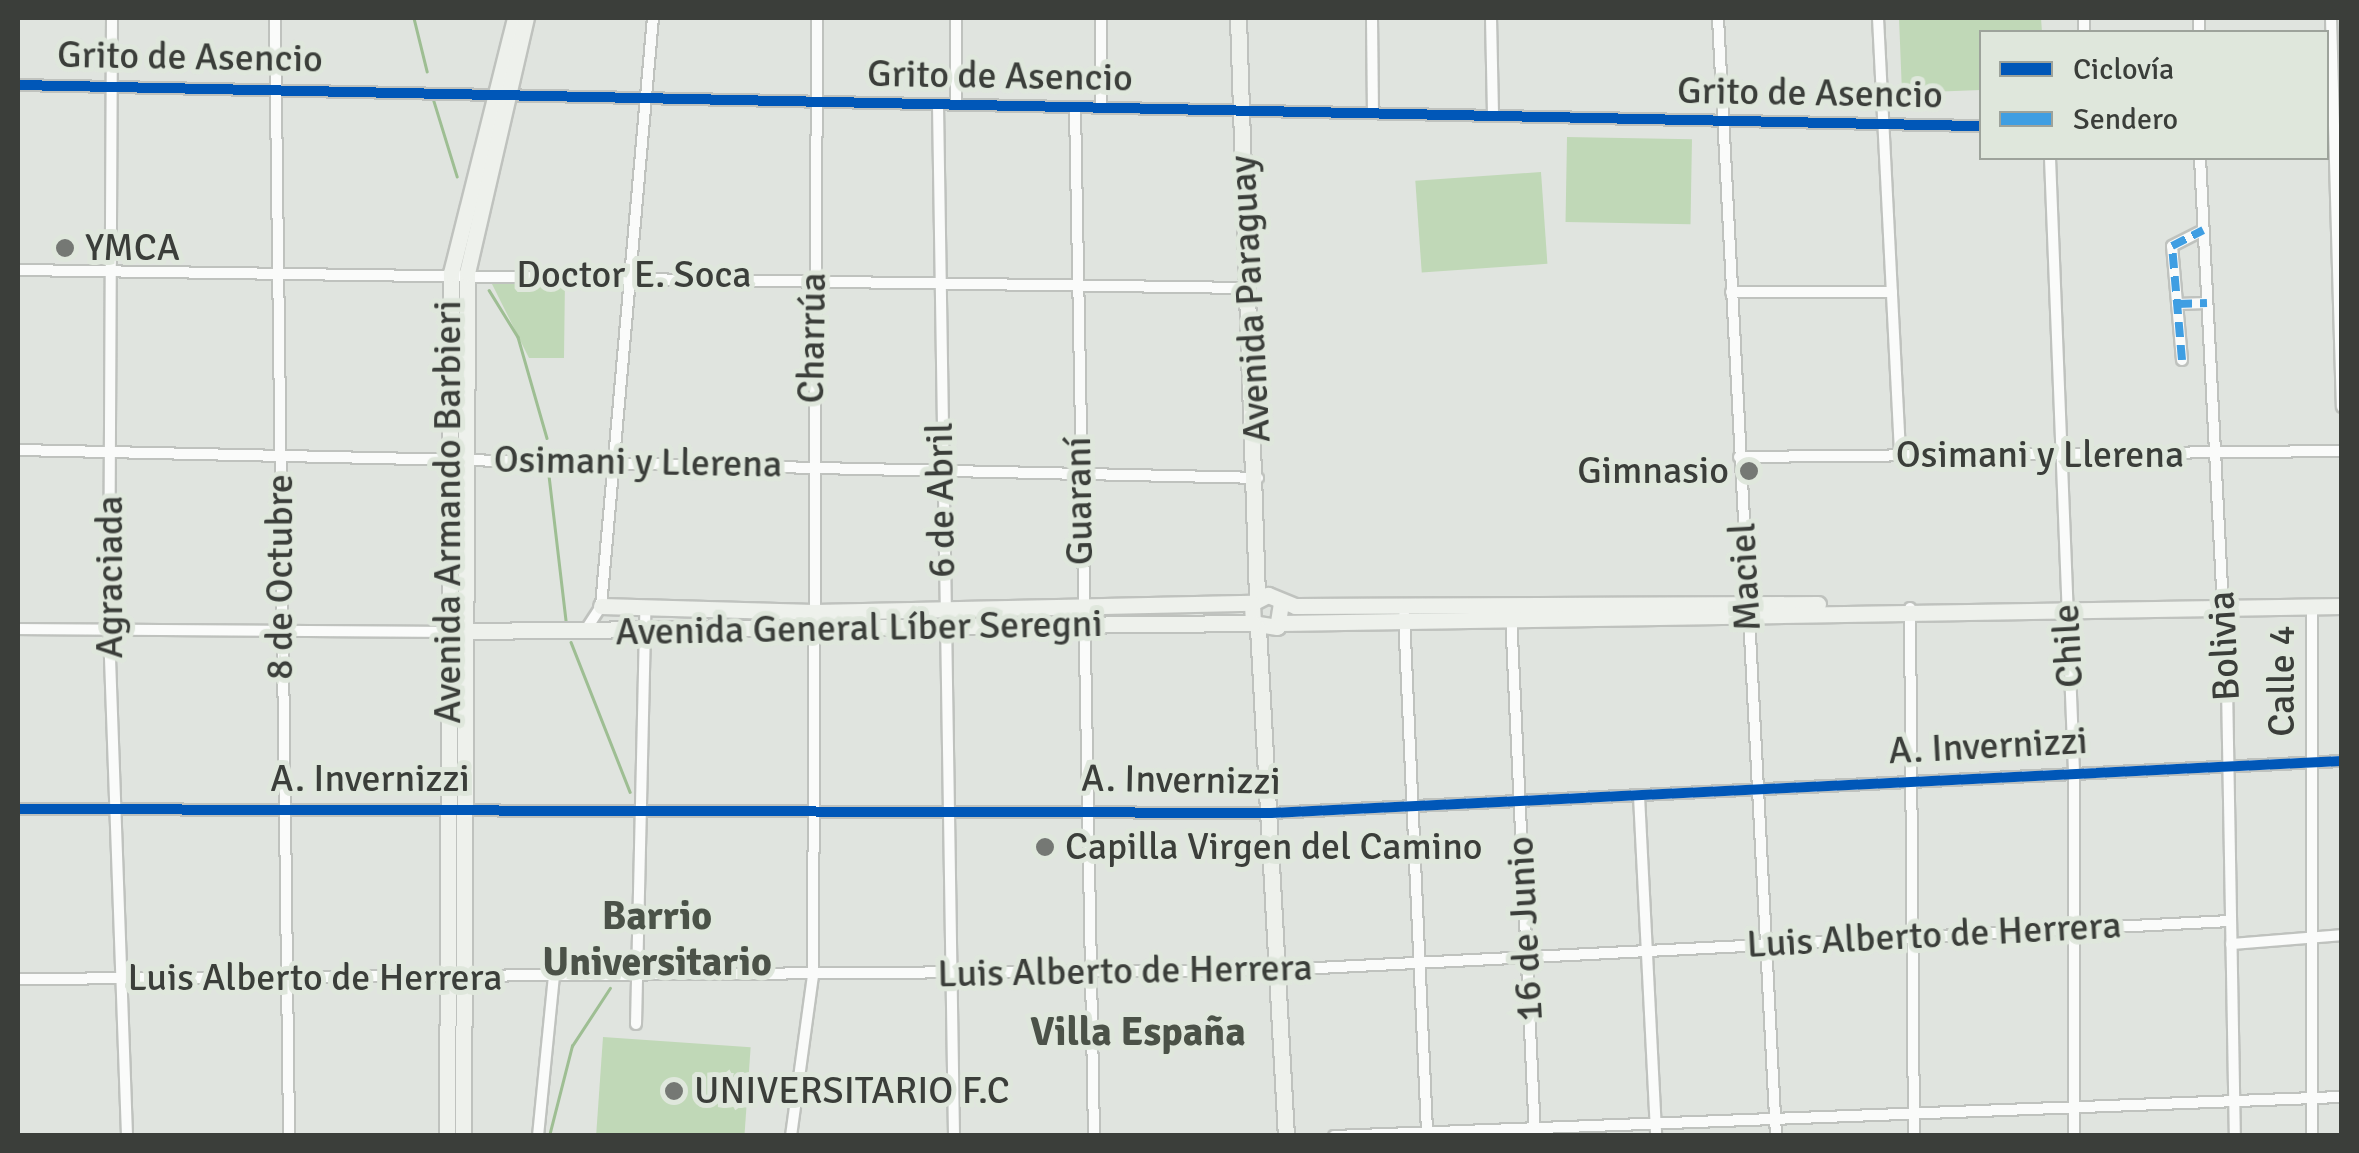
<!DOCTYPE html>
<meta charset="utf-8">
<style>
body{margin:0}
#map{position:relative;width:2359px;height:1153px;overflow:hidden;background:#e0e4df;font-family:Signika,sans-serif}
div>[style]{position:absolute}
.green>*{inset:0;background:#c0d8b7;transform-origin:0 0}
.stream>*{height:2.5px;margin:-1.25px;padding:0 1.25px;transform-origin:1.25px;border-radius:1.25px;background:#9ebe93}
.roads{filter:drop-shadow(2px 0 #bfc2be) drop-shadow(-2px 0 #bfc2be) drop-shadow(0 2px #bfc2be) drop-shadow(0 -2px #bfc2be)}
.street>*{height:10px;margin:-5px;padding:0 5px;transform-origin:5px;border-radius:5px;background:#fafbfa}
.secondary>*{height:15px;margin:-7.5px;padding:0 7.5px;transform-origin:7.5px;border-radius:7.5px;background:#eef1ec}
.quiet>*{height:8px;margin-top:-4px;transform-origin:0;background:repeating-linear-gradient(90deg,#3f9ee2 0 15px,transparent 0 23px)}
.cycleway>*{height:10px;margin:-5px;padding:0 5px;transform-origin:5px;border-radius:5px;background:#0057b8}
.dots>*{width:28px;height:28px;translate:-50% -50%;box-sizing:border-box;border:5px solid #dfe7dc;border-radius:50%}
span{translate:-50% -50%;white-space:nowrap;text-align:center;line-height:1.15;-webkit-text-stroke:10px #dfe7dc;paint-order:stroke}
.street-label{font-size:38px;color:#3b3e3a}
.poi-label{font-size:38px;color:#3b3e3a}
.left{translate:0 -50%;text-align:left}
.right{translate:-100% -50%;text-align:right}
.neighbourhood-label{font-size:40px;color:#4b5248;font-weight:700}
.frame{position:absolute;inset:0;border:20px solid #3b3e3a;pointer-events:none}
.legend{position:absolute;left:1979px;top:30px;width:350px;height:130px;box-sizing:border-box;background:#dfe7dc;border:2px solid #9da39b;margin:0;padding:12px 18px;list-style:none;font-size:30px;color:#3b3e3a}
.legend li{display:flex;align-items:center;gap:20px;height:50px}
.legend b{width:50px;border:2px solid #9da39b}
</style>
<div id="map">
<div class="green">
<div style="clip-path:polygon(1899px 18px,2041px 18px,2042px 32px,1982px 32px,1981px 90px,1902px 93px)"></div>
<div style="left:1567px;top:137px;width:125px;height:85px;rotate:1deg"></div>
<div style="left:1541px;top:172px;width:92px;height:126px;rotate:86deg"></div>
<div style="clip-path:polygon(489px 278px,565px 278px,564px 358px,529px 358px)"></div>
<div style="left:603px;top:1037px;width:148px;height:98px;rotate:4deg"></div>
</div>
<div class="stream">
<div style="left:414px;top:18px;width:55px;rotate:76.2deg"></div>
<div style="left:433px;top:98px;width:82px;rotate:72.9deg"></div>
<div style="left:489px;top:290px;width:55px;rotate:58.3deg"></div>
<div style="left:518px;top:337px;width:105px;rotate:74deg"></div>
<div style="left:548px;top:467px;width:154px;rotate:83.3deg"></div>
<div style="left:571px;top:642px;width:161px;rotate:68.5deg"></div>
<div style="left:549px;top:1136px;width:93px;rotate:-75.7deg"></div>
<div style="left:572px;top:1046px;width:69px;rotate:-56.8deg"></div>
</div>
<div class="roads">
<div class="street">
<div style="left:112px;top:18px;width:612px;rotate:90.28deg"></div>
<div style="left:109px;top:630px;width:506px;rotate:87.96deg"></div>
<div style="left:275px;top:18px;width:1118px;rotate:89.28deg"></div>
<div style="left:1101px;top:18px;width:90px;rotate:90deg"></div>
<div style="left:1372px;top:18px;width:95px;rotate:89.4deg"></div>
<div style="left:1491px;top:18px;width:98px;rotate:88.8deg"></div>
<div style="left:1718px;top:18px;width:1120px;rotate:87.03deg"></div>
<div style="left:1878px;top:18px;width:437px;rotate:87.1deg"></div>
<div style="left:2084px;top:18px;width:14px;rotate:90deg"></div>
<div style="left:2331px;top:18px;width:389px;rotate:88.4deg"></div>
<div style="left:2199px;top:32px;width:14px;rotate:-90deg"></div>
<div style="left:18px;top:85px;width:1964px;rotate:1.2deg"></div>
<div style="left:938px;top:105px;width:1031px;rotate:89.11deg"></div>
<div style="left:956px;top:105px;width:87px;rotate:-90deg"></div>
<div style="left:1075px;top:107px;width:1029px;rotate:88.94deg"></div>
<div style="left:2050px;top:158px;width:614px;rotate:87.76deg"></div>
<div style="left:2074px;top:772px;width:364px;rotate:90deg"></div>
<div style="left:2200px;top:158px;width:529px;rotate:87.07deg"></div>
<div style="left:2227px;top:686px;width:450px;rotate:89deg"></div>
<div style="left:18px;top:270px;width:1232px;rotate:0.84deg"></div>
<div style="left:1731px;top:292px;width:161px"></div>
<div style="left:2177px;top:304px;width:30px;rotate:-2deg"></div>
<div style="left:2182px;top:360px;width:114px;rotate:-95deg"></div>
<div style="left:2172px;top:246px;width:35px;rotate:-27deg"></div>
<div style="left:18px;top:450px;width:1240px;rotate:1.29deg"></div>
<div style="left:1739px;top:457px;width:603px;rotate:-0.57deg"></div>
<div style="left:2312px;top:606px;width:530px;rotate:90deg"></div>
<div style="left:1910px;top:608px;width:528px;rotate:89.57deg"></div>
<div style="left:1511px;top:614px;width:523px;rotate:87.37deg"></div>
<div style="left:1404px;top:615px;width:518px;rotate:87.45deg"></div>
<div style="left:18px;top:629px;width:433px;rotate:0.4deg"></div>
<div style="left:585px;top:631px;width:30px;rotate:-57deg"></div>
<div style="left:601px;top:606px;width:590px;rotate:-84.95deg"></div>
<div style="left:1639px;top:796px;width:340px;rotate:87.1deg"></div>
<div style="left:18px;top:809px;width:1253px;rotate:0.18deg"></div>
<div style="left:1271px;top:813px;width:1072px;rotate:-2.78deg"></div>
<div style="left:2231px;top:944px;width:111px;rotate:-4.6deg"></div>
<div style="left:18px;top:979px;width:1261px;rotate:-0.41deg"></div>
<div style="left:1279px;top:970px;width:953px;rotate:-2.95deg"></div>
<div style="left:636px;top:1024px;width:412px;rotate:-88.7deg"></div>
<div style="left:538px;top:1136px;width:160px;rotate:-84.3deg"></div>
<div style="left:791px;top:1136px;width:162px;rotate:-82.2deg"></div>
<div style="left:813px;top:976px;width:958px;rotate:-89.76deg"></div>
<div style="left:1334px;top:1136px;width:1009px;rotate:-2.22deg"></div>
</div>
<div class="secondary">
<div style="left:1238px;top:18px;width:580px;rotate:88.12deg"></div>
<div style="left:1281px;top:603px;width:24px;rotate:99deg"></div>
<div style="left:1277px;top:627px;width:24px;rotate:-171deg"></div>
<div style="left:1253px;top:623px;width:20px;rotate:-93deg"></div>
<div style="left:1252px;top:603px;width:18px;rotate:-27deg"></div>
<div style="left:1268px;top:595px;width:29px;rotate:22deg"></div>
<div style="left:1295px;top:606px;width:523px;rotate:-0.22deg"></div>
<div style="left:601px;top:606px;width:213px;rotate:1.6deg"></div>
<div style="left:814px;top:612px;width:438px;rotate:-1.2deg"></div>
<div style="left:1281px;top:623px;width:1061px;rotate:-0.92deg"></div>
<div style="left:1258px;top:628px;width:509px;rotate:86.85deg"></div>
<div style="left:464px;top:631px;width:789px;rotate:-0.58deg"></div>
<div style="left:447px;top:1136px;width:863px;rotate:-89.73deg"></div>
<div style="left:451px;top:273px;width:263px;rotate:-75.9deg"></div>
<div style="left:463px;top:1136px;width:863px;rotate:-89.73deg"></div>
<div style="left:467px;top:273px;width:262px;rotate:-77deg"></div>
</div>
</div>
<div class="quiet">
<div style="left:2177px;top:304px;width:30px;rotate:-2deg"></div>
<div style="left:2182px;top:360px;width:114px;rotate:-95deg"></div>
<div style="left:2172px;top:246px;width:35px;rotate:-27deg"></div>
</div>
<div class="cycleway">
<div style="left:18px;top:85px;width:1964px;rotate:1.2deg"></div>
<div style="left:18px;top:809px;width:1253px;rotate:0.18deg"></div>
<div style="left:1271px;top:813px;width:1072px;rotate:-2.78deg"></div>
</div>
<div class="dots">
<div style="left:65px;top:248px;background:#757874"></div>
<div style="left:1749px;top:471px;background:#757874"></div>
<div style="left:1045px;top:847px;background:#757874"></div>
<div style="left:674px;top:1091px;background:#757874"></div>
</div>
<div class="street-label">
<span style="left:190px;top:57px;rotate:1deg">Grito de Asencio</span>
<span style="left:1000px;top:76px;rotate:1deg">Grito de Asencio</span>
<span style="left:1810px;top:93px;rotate:1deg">Grito de Asencio</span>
<span style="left:634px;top:275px">Doctor E. Soca</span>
<span style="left:1250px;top:299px;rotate:-93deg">Avenida Paraguay</span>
<span style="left:812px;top:338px;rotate:-89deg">Charrúa</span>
<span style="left:2040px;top:455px">Osimani y Llerena</span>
<span style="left:638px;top:462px;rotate:1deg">Osimani y Llerena</span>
<span style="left:941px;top:500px;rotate:-91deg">6 de Abril</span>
<span style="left:1079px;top:501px;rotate:-91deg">Guaraní</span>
<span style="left:448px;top:512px;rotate:-90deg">Avenida Armando Barbieri</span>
<span style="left:110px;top:577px;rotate:-90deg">Agraciada</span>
<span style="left:280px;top:577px;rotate:-90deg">8 de Octubre</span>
<span style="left:1745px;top:577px;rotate:-93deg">Maciel</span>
<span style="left:859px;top:628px;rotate:-1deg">Avenida General Líber Seregni</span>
<span style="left:2068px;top:646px;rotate:-93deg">Chile</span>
<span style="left:2224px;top:646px;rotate:-93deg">Bolivia</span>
<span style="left:2282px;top:681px;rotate:-90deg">Calle 4</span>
<span style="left:1988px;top:746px;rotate:-3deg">A. Invernizzi</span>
<span style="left:370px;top:779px">A. Invernizzi</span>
<span style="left:1181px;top:780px;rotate:1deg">A. Invernizzi</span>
<span style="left:1525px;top:929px;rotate:-93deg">16 de Junio</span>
<span style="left:1934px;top:935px;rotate:-3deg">Luis Alberto de Herrera</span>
<span style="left:1125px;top:971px;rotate:-1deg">Luis Alberto de Herrera</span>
<span style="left:315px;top:978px">Luis Alberto de Herrera</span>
</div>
<div class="poi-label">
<span class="left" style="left:85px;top:248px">YMCA</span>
<span class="right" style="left:1729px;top:471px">Gimnasio</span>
<span class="left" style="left:1065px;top:847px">Capilla Virgen del Camino</span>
<span class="left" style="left:694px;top:1091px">UNIVERSITARIO F.C</span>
</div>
<div class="neighbourhood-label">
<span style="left:657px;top:939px">Barrio<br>Universitario</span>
<span style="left:1138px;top:1032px">Villa España</span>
</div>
<div class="frame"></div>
<ul class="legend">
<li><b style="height:12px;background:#0057b8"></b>Ciclovía</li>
<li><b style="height:12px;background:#3f9ee2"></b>Sendero</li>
</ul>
</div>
